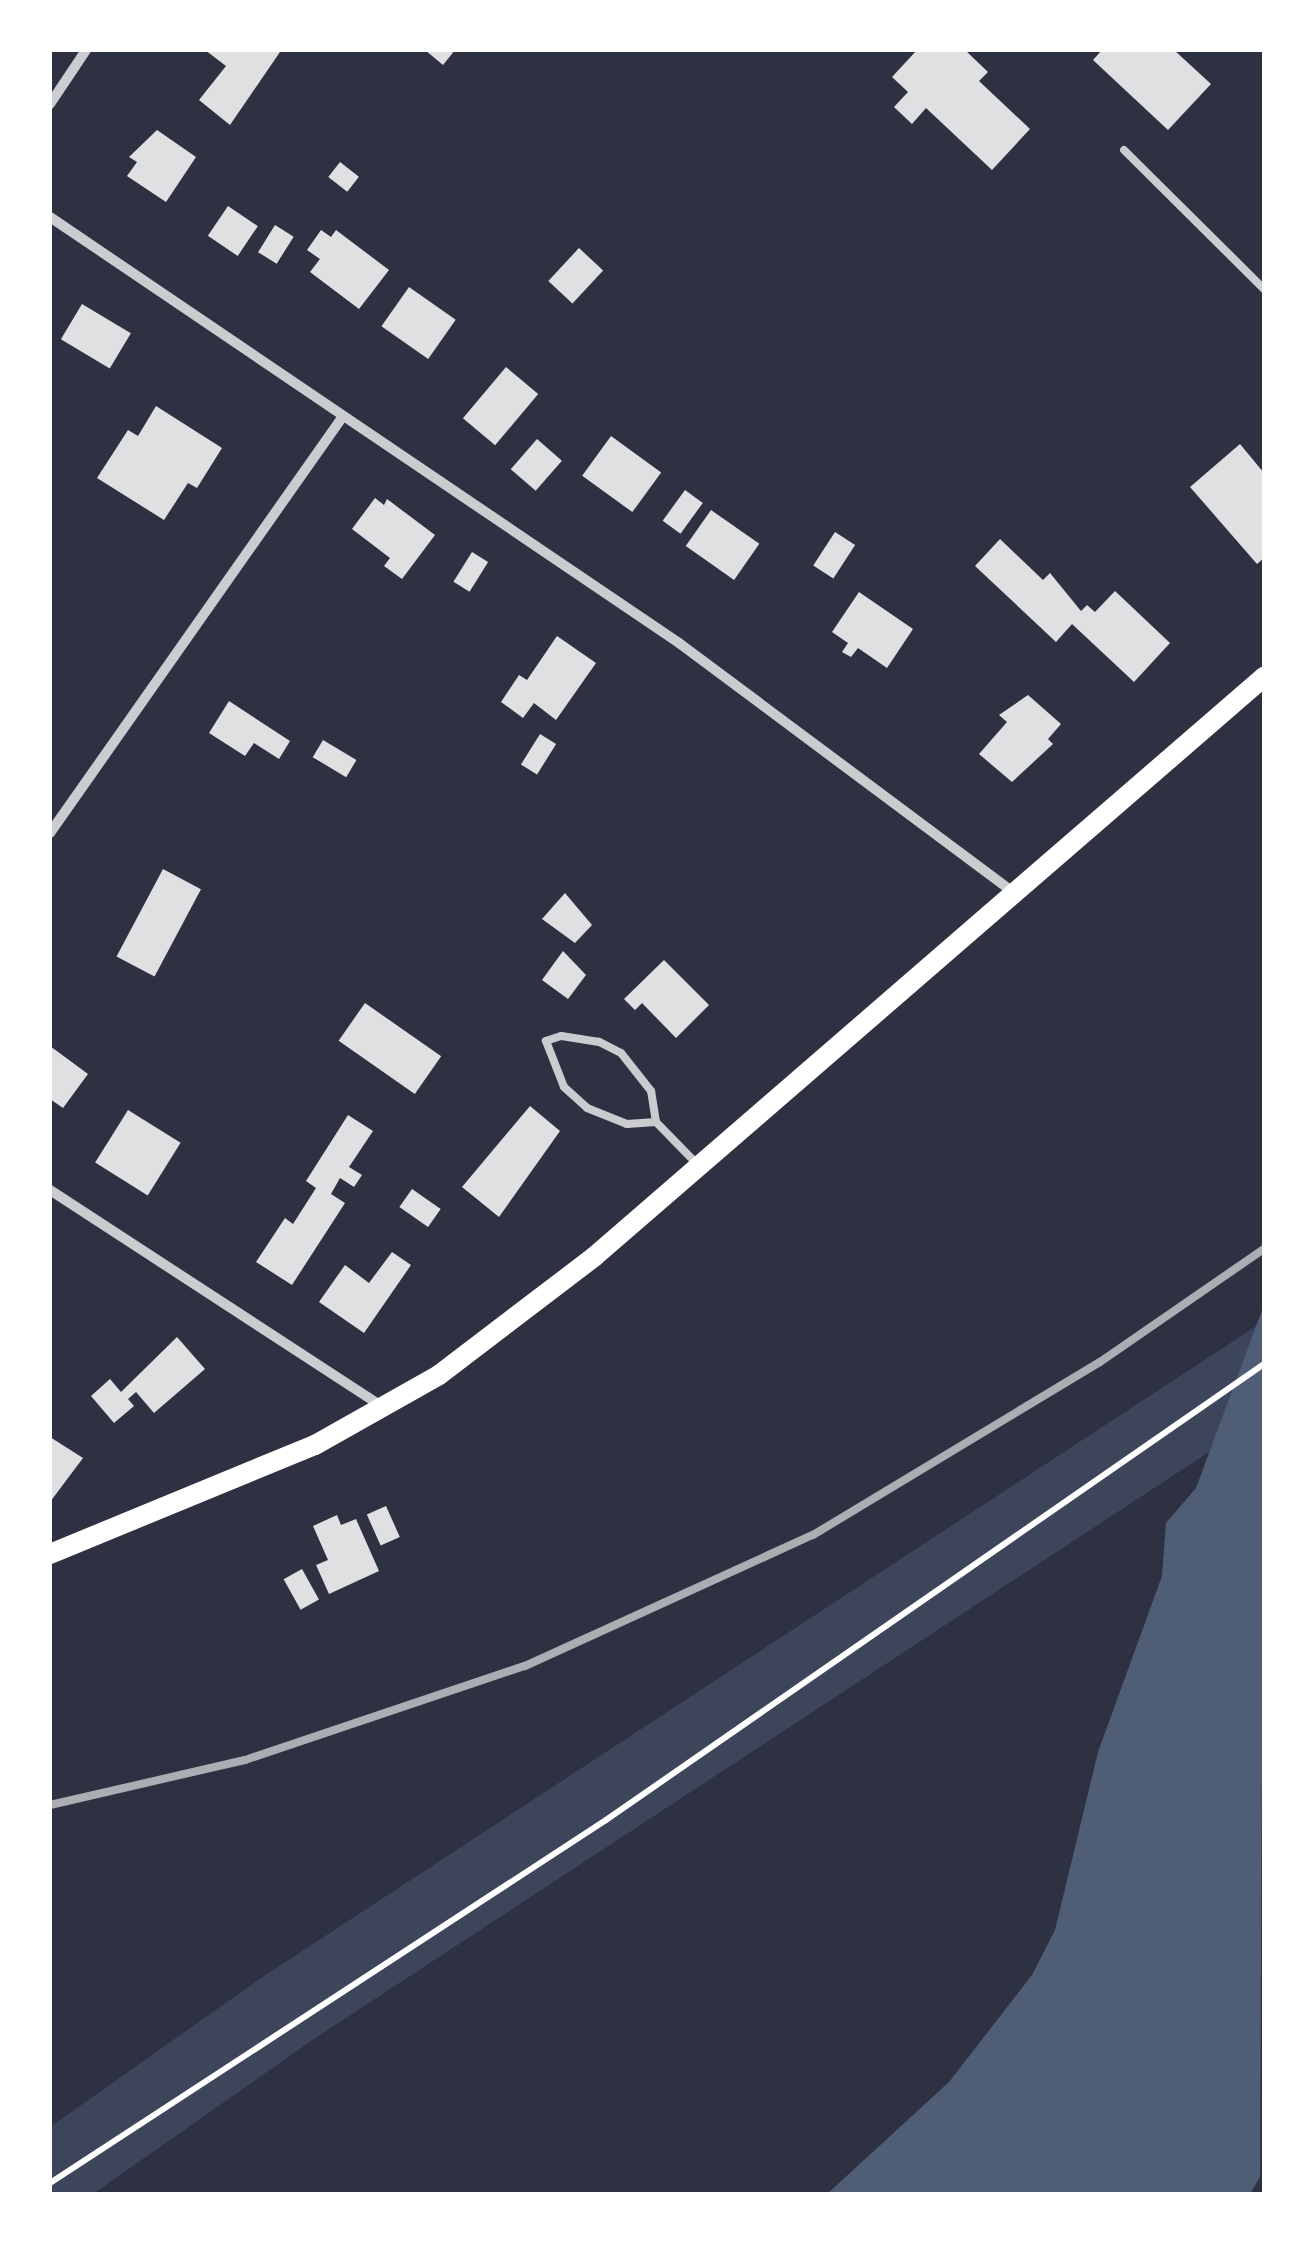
<!DOCTYPE html>
<style>
body{margin:0}
#map{position:relative;width:1314px;height:2244px;overflow:hidden;background:#2d3142;font-family:"Work Sans",sans-serif}
div>[style]{position:absolute}
.green>*{inset:0;background:#3c4559}
.water>*{inset:0;background:#4f5d75}
.building>*{inset:0;background:#e0e0e3;transform-origin:0 0}
.path>*{height:6px;margin:-3px;padding:0 3px;transform-origin:3px;border-radius:3px;background:#fff}
.service>*{height:8px;margin:-4px;padding:0 4px;transform-origin:4px;border-radius:4px;background:#caccd0}
.minor>*{height:10px;margin:-5px;padding:0 5px;transform-origin:5px;border-radius:5px;background:#caccd0}
.secondary>*{height:20px;margin:-10px;padding:0 10px;transform-origin:10px;border-radius:10px;background:#fff}
.rail>*{height:8px;margin:-4px;padding:0 4px;transform-origin:4px;border-radius:4px;background:#abadb3}
span{translate:-50% -50%;white-space:nowrap;text-align:center;line-height:1.15;-webkit-text-stroke:10px #fff;paint-order:stroke}
.frame{position:absolute;inset:0;border:52px solid #fff;pointer-events:none}
</style>
<div id="map">
<div class="green">
<div style="clip-path:polygon(1264px 1321px,1264px 1416px,314px 2039px,93px 2194px,50px 2194px,50px 2127px,261px 1978px)"></div>
</div>
<div class="water">
<div style="clip-path:polygon(1264px 1305px,1260px 2177px,1250px 2194px,827px 2194px,949px 2082px,1032px 1975px,1055px 1930px,1098px 1752px,1162px 1576px,1166px 1523px,1196px 1488px)"></div>
</div>
<div class="building">
<div style="clip-path:polygon(205px 50px,280px 52px,230px 125px,199px 100px,226px 66px)"></div>
<div style="clip-path:polygon(425px 50px,455px 50px,443px 65px)"></div>
<div style="clip-path:polygon(917px 50px,965px 50px,988px 72px,979px 81px,1030px 129px,992px 170px,926px 108px,912px 124px,894px 107px,908px 92px,892px 77px)"></div>
<div style="clip-path:polygon(1102px 50px,1174px 50px,1211px 84px,1168px 130px,1093px 60px)"></div>
<div style="clip-path:polygon(157px 130px,196px 157px,166px 202px,127px 176px,137px 162px,129px 157px)"></div>
<div style="left:340px;top:162px;width:24px;height:19px;rotate:38deg"></div>
<div style="left:228px;top:206px;width:36px;height:36px;rotate:34deg"></div>
<div style="left:275px;top:225px;width:22px;height:32px;rotate:32deg"></div>
<div style="clip-path:polygon(321px 230px,331px 237px,336px 230px,389px 270px,359px 309px,310px 272px,320px 259px,307px 250px)"></div>
<div style="left:579px;top:248px;width:33px;height:45px;rotate:43deg"></div>
<div style="left:409px;top:287px;width:57px;height:48px;rotate:35deg"></div>
<div style="left:82px;top:304px;width:57px;height:41px;rotate:31deg"></div>
<div style="left:506px;top:367px;width:42px;height:67px;rotate:40deg"></div>
<div style="clip-path:polygon(156px 406px,222px 448px,197px 488px,188px 483px,164px 520px,97px 478px,128px 430px,138px 436px)"></div>
<div style="left:611px;top:436px;width:62px;height:49px;rotate:36deg"></div>
<div style="left:537px;top:439px;width:33px;height:40px;rotate:41deg"></div>
<div style="clip-path:polygon(1240px 444px,1264px 473px,1264px 558px,1257px 564px,1190px 487px)"></div>
<div style="left:685px;top:490px;width:22px;height:38px;rotate:36deg"></div>
<div style="clip-path:polygon(375px 498px,384px 505px,387px 499px,435px 535px,402px 579px,384px 566px,390px 558px,352px 529px)"></div>
<div style="left:711px;top:510px;width:59px;height:44px;rotate:35deg"></div>
<div style="left:835px;top:532px;width:24px;height:40px;rotate:33deg"></div>
<div style="clip-path:polygon(1000px 539px,1043px 580px,1050px 573px,1081px 611px,1087px 605px,1095px 612px,1115px 591px,1170px 643px,1134px 682px,1072px 624px,1056px 642px,975px 566px)"></div>
<div style="left:472px;top:552px;width:19px;height:35px;rotate:32deg"></div>
<div style="clip-path:polygon(859px 592px,913px 629px,887px 668px,858px 648px,851px 657px,842px 652px,848px 643px,832px 632px)"></div>
<div style="clip-path:polygon(557px 636px,596px 663px,556px 720px,534px 703px,523px 718px,501px 702px,519px 675px,527px 680px)"></div>
<div style="clip-path:polygon(1028px 695px,1061px 724px,1048px 739px,1053px 744px,1012px 782px,979px 754px,1007px 722px,999px 715px)"></div>
<div style="clip-path:polygon(229px 701px,290px 741px,279px 759px,254px 743px,245px 756px,209px 733px)"></div>
<div style="left:540px;top:734px;width:19px;height:36px;rotate:32deg"></div>
<div style="left:323px;top:740px;width:39px;height:20px;rotate:31deg"></div>
<div style="left:163px;top:869px;width:43px;height:99px;rotate:28deg"></div>
<div style="clip-path:polygon(565px 893px,592px 925px,575px 943px,542px 919px)"></div>
<div style="clip-path:polygon(563px 951px,586px 975px,568px 999px,542px 980px)"></div>
<div style="clip-path:polygon(664px 960px,709px 1005px,676px 1038px,642px 1003px,635px 1010px,624px 999px)"></div>
<div style="left:365px;top:1003px;width:93px;height:46px;rotate:35deg"></div>
<div style="clip-path:polygon(50px 1046px,88px 1074px,63px 1108px,50px 1099px)"></div>
<div style="clip-path:polygon(530px 1106px,560px 1131px,499px 1217px,462px 1187px)"></div>
<div style="left:128px;top:1110px;width:62px;height:62px;rotate:32deg"></div>
<div style="clip-path:polygon(348px 1115px,373px 1131px,349px 1167px,362px 1175px,354px 1187px,340px 1178px,331px 1194px,345px 1203px,292px 1285px,256px 1262px,285px 1218px,293px 1224px,316px 1188px,306px 1181px)"></div>
<div style="left:412px;top:1189px;width:35px;height:22px;rotate:35deg"></div>
<div style="clip-path:polygon(392px 1252px,411px 1265px,364px 1333px,319px 1302px,345px 1265px,369px 1283px)"></div>
<div style="clip-path:polygon(177px 1337px,205px 1369px,154px 1413px,136px 1392px,128px 1399px,134px 1406px,114px 1423px,91px 1396px,110px 1379px,121px 1392px)"></div>
<div style="clip-path:polygon(50px 1437px,83px 1458px,50px 1502px)"></div>
<div style="left:386px;top:1506px;width:34px;height:21px;rotate:66deg"></div>
<div style="clip-path:polygon(337px 1515px,341px 1525px,356px 1519px,379px 1571px,329px 1594px,316px 1565px,328px 1560px,313px 1526px)"></div>
<div style="left:302px;top:1569px;width:35px;height:21px;rotate:61deg"></div>
</div>
<div class="path">
<div style="left:50px;top:2183px;width:664px;rotate:-33.14deg"></div>
<div style="left:606px;top:1820px;width:801px;rotate:-34.72deg"></div>
</div>
<div class="service">
<div style="left:1124px;top:150px;width:197px;rotate:44.8deg"></div>
<div style="left:656px;top:1122px;width:31px;rotate:-99deg"></div>
<div style="left:651px;top:1091px;width:48px;rotate:-128.3deg"></div>
<div style="left:621px;top:1053px;width:25px;rotate:-153deg"></div>
<div style="left:599px;top:1042px;width:38px;rotate:-171deg"></div>
<div style="left:561px;top:1036px;width:16px;rotate:162deg"></div>
<div style="left:546px;top:1041px;width:49px;rotate:68.6deg"></div>
<div style="left:564px;top:1087px;width:31px;rotate:42deg"></div>
<div style="left:587px;top:1108px;width:43px;rotate:21.8deg"></div>
<div style="left:627px;top:1124px;width:29px;rotate:-4deg"></div>
<div style="left:656px;top:1122px;width:57px;rotate:45.7deg"></div>
</div>
<div class="minor">
<div style="left:50px;top:104px;width:65px;rotate:-56.3deg"></div>
<div style="left:50px;top:217px;width:760px;rotate:34.11deg"></div>
<div style="left:679px;top:643px;width:417px;rotate:36.7deg"></div>
<div style="left:50px;top:833px;width:506px;rotate:-54.9deg"></div>
<div style="left:50px;top:1190px;width:399px;rotate:33.1deg"></div>
</div>
<div class="secondary">
<div style="left:50px;top:1554px;width:287px;rotate:-22.4deg"></div>
<div style="left:315px;top:1445px;width:142px;rotate:-29.4deg"></div>
<div style="left:439px;top:1375px;width:196px;rotate:-37.3deg"></div>
<div style="left:595px;top:1256px;width:885px;rotate:-40.88deg"></div>
</div>
<div class="rail">
<div style="left:50px;top:1805px;width:200px;rotate:-13deg"></div>
<div style="left:245px;top:1760px;width:295px;rotate:-18.6deg"></div>
<div style="left:525px;top:1666px;width:316px;rotate:-24.5deg"></div>
<div style="left:813px;top:1535px;width:335px;rotate:-31.1deg"></div>
<div style="left:1100px;top:1362px;width:199px;rotate:-34.6deg"></div>
</div>
<div class="frame"></div>
</div>
